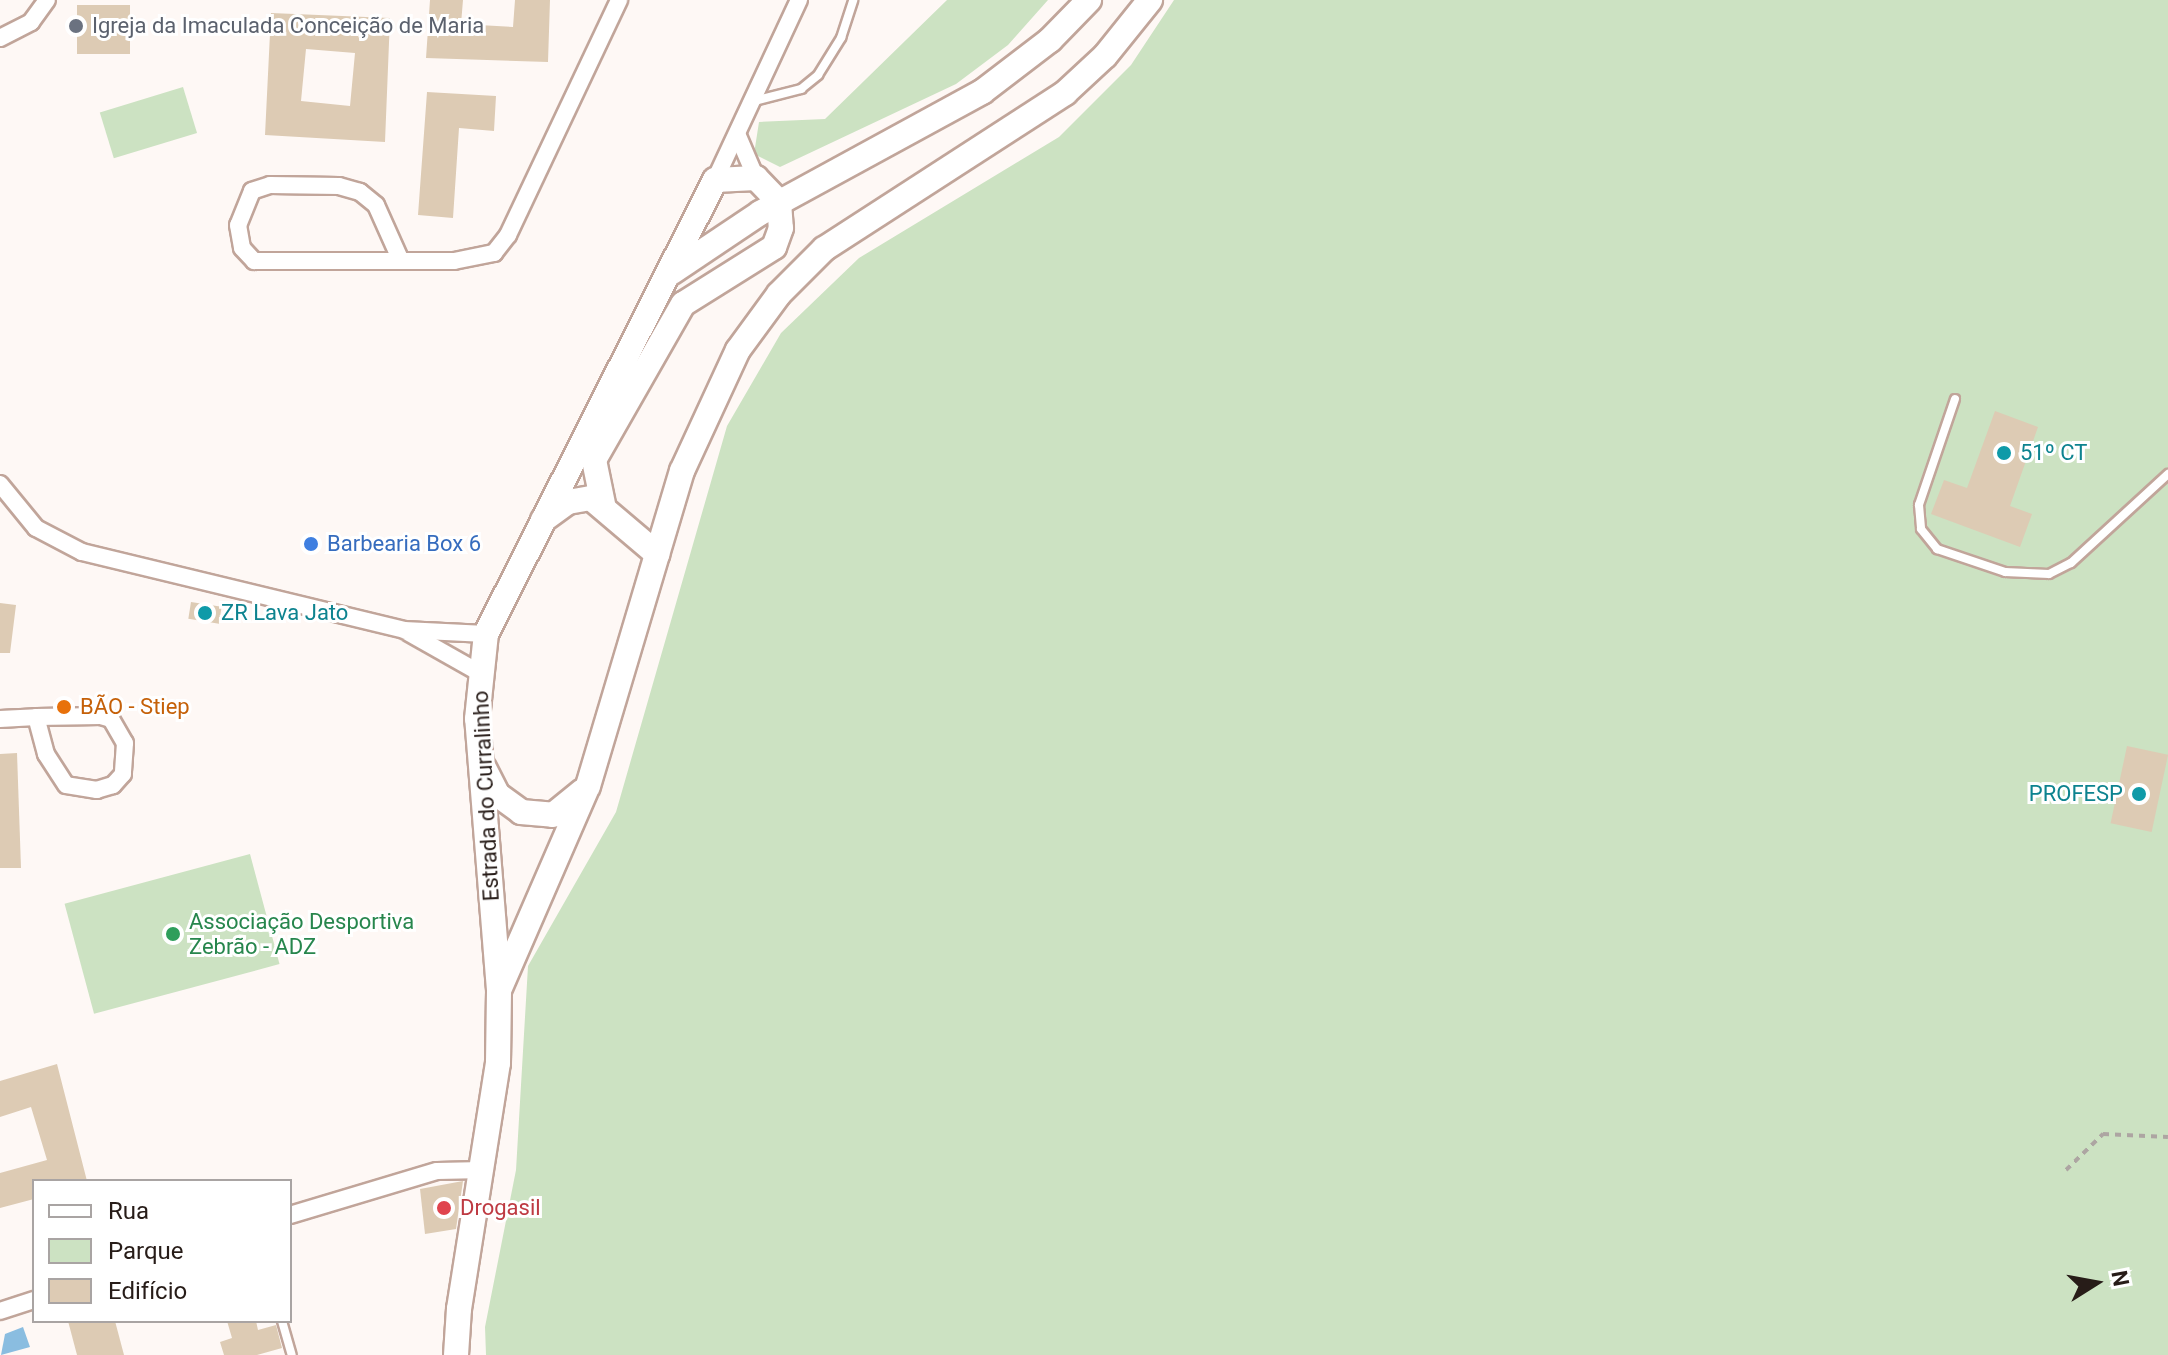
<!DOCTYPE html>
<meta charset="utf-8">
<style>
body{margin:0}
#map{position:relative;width:2168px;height:1355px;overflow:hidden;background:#fef8f5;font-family:Roboto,sans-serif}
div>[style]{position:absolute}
.green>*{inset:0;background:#cce2c2;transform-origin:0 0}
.water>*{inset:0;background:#8abde0}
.building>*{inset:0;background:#ddcbb4;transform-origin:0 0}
.path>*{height:4px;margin-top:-2px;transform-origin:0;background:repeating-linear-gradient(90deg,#ada5a2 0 6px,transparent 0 12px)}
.roads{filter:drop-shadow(2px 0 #c1a59a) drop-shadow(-2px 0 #c1a59a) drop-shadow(0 2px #c1a59a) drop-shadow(0 -2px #c1a59a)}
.lane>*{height:8px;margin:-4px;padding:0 4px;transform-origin:4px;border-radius:4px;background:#fff}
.street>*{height:16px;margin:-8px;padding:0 8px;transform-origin:8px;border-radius:8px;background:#fff}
.secondary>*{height:24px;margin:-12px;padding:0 12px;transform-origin:12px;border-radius:12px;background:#fff}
.dots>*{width:22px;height:22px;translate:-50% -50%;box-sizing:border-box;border:4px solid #fff;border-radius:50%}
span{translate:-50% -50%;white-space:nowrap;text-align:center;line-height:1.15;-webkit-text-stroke:6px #fff;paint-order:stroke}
.worship-label{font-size:22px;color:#5b616d}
.left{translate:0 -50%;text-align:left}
.culture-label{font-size:22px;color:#0d838f}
.right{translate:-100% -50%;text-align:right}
.shop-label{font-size:22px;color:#366cbe}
.food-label{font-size:22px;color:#c56008}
.street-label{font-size:22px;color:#271c18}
.leisure-label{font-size:22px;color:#27864d}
.health-label{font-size:22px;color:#be3a42}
.legend{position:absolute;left:32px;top:1179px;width:260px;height:144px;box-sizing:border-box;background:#fff;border:2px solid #a9a4a3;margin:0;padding:10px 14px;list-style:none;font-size:24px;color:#271c18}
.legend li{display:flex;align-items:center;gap:16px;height:40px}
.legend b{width:40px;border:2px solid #a9a4a3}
.north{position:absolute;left:2056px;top:1243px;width:80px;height:80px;-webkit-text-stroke:6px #fff;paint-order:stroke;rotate:79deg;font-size:22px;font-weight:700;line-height:32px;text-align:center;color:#271c18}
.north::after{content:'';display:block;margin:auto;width:28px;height:36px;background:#271c18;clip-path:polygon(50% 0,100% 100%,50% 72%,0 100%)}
</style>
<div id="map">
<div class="green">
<div style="clip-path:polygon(947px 0,1048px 0,1008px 45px,956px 84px,780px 167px,754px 154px,759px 122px,825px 119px)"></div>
<div style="clip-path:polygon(1174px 0,2168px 0,2168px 1355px,486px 1355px,485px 1327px,516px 1170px,528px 966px,616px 812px,727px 426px,781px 333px,859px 258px,1059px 137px,1131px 65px)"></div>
<div style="left:183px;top:87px;width:48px;height:87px;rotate:73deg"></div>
<div style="left:250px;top:854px;width:114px;height:192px;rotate:75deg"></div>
</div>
<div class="water">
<div style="clip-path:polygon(23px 1327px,30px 1347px,1px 1355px,5px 1334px)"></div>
</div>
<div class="building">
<div style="clip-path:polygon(430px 0,463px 0,461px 24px,513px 27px,515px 0,550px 0,548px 62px,426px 58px)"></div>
<div style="left:77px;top:5px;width:53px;height:49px"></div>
<div style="clip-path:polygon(evenodd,271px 13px,390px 18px,385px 142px,265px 135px,271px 13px,306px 49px,355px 53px,350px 106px,301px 101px,306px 49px)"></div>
<div style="clip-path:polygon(427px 92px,496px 96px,494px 131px,459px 128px,453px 218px,418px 215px)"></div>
<div style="clip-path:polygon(1995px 411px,2038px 427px,2010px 506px,2032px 514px,2020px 547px,1931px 514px,1944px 480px,1967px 488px)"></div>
<div style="left:191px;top:602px;width:31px;height:17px;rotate:9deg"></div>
<div style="clip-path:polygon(0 603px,16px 605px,10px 653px,0 653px)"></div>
<div style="left:2127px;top:746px;width:42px;height:79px;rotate:12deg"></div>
<div style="clip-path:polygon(17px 753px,21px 868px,0 868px,0 754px)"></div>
<div style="clip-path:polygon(57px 1064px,87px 1181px,34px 1181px,34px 1199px,0 1208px,0 1173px,47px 1160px,31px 1107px,0 1117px,0 1081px)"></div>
<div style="clip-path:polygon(463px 1181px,456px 1229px,425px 1234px,420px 1189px)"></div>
<div style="clip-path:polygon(68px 1321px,115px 1321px,124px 1355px,77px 1355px)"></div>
<div style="clip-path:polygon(227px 1321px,256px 1321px,258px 1330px,276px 1325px,282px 1348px,257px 1355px,224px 1355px,220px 1342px,232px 1338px)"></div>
</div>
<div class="path">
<div style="left:2066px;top:1170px;width:52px;rotate:-44.2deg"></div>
<div style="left:2103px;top:1134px;width:65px;rotate:2.6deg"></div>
</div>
<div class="roads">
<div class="lane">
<div style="left:754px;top:101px;width:49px;rotate:-14.3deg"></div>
<div style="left:801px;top:89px;width:22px;rotate:-39deg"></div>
<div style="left:818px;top:75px;width:44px;rotate:-58.1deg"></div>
<div style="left:841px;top:38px;width:40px;rotate:-72deg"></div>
<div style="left:1955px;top:399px;width:112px;rotate:108.8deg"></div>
<div style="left:1919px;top:505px;width:24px;rotate:85deg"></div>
<div style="left:1921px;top:529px;width:26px;rotate:51deg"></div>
<div style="left:1937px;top:549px;width:72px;rotate:18.7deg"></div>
<div style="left:2005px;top:572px;width:44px;rotate:2.6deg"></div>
<div style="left:2049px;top:574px;width:25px;rotate:-27deg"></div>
<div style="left:2071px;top:563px;width:132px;rotate:-42.5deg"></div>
<div style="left:282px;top:1321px;width:35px;rotate:74deg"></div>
</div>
<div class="street">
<div style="left:0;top:38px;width:35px;rotate:-27deg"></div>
<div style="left:31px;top:22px;width:27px;rotate:-54deg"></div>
<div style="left:738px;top:136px;width:46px;rotate:66.8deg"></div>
<div style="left:715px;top:180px;width:199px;rotate:-65deg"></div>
<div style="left:401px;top:261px;width:61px;rotate:-114.1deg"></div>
<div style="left:376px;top:205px;width:21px;rotate:-141deg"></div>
<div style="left:360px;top:192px;width:22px;rotate:-164deg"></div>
<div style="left:339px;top:186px;width:69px;rotate:-179.2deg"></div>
<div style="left:270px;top:185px;width:19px;rotate:162deg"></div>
<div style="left:252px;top:191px;width:37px;rotate:112deg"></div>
<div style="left:238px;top:225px;width:23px;rotate:80deg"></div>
<div style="left:242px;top:248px;width:18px;rotate:47deg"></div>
<div style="left:254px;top:261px;width:200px"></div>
<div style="left:454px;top:261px;width:41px;rotate:-11.3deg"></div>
<div style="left:494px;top:253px;width:23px;rotate:-52deg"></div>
<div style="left:508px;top:235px;width:260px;rotate:-64.7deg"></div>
<div style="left:0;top:484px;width:57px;rotate:50.7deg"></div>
<div style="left:36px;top:528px;width:52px;rotate:27.6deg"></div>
<div style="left:82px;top:552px;width:331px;rotate:13.6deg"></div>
<div style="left:404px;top:630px;width:82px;rotate:2.8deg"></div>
<div style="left:409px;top:633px;width:81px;rotate:29.4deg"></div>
<div style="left:0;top:719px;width:36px;rotate:-3deg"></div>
<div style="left:36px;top:717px;width:65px;rotate:-0.9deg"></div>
<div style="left:101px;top:716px;width:10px;rotate:17deg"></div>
<div style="left:111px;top:719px;width:28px;rotate:60deg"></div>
<div style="left:125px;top:743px;width:31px;rotate:94deg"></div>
<div style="left:123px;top:774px;width:15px;rotate:132deg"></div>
<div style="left:113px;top:785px;width:17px;rotate:163deg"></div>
<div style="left:97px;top:790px;width:31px;rotate:-171deg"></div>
<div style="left:66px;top:785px;width:37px;rotate:-123deg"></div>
<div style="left:46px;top:754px;width:38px;rotate:-105deg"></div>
<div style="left:290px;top:1215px;width:153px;rotate:-16.7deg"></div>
<div style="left:437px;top:1171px;width:47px;rotate:-1.2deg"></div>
<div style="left:0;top:1311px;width:36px;rotate:-18deg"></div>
</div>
<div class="secondary">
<div style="left:672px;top:272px;width:106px;rotate:-33.8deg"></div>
<div style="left:760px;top:213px;width:253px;rotate:-28.6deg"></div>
<div style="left:982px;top:92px;width:86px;rotate:-37.4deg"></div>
<div style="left:1050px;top:40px;width:56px;rotate:-45.7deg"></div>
<div style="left:543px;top:520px;width:31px;rotate:-36deg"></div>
<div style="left:568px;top:502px;width:23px;rotate:-10deg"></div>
<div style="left:591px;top:498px;width:87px;rotate:40.3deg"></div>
<div style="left:484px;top:768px;width:30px;rotate:63deg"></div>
<div style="left:498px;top:795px;width:29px;rotate:36deg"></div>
<div style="left:521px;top:812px;width:32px;rotate:5deg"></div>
<div style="left:553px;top:815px;width:38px;rotate:-39deg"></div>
<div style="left:500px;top:988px;width:220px;rotate:-66.5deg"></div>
<div style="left:588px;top:786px;width:329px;rotate:-73.4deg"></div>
<div style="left:682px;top:471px;width:133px;rotate:-65.2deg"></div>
<div style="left:738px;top:350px;width:69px;rotate:-53.8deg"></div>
<div style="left:779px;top:294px;width:64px;rotate:-45deg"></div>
<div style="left:824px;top:249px;width:287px;rotate:-32.9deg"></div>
<div style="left:1065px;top:93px;width:54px;rotate:-42.8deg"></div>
<div style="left:1105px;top:56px;width:72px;rotate:-51.2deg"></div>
<div style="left:456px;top:1355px;width:46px;rotate:-86.3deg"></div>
<div style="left:459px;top:1309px;width:249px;rotate:-81deg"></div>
<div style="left:498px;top:1063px;width:73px;rotate:-89.2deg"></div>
<div style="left:499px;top:990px;width:272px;rotate:-94.6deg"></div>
<div style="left:477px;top:719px;width:85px;rotate:-84deg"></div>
<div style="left:486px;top:634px;width:508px;rotate:-63.23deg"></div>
<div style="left:715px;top:180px;width:41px;rotate:-2.8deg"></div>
<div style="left:756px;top:178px;width:33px;rotate:46deg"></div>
<div style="left:779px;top:202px;width:26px;rotate:86deg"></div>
<div style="left:781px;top:228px;width:20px;rotate:110deg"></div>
<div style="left:774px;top:247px;width:107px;rotate:147.9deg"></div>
<div style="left:683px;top:304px;width:180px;rotate:119.7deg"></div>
<div style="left:594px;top:460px;width:45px;rotate:78.4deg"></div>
</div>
</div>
<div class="dots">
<div style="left:76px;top:26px;background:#6b7280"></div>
<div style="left:2004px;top:453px;background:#0f9aa8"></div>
<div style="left:311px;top:544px;background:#3f7fe0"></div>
<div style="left:205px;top:613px;background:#0f9aa8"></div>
<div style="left:64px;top:707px;background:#e8710a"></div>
<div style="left:2139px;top:794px;background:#0f9aa8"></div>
<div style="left:173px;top:934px;background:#2e9e5b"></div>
<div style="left:444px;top:1208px;background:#e0444e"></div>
</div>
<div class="worship-label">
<span class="left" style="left:92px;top:26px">Igreja da Imaculada Conceição de Maria</span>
</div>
<div class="culture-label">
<span class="left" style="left:2020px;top:453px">51º CT</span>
<span class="left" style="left:221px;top:613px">ZR Lava Jato</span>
<span class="right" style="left:2123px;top:794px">PROFESP</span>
</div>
<div class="shop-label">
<span class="left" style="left:327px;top:544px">Barbearia Box 6</span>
</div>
<div class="food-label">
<span class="left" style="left:80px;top:707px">BÃO - Stiep</span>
</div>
<div class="street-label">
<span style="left:486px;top:796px;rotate:-93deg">Estrada do Curralinho</span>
</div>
<div class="leisure-label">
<span class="left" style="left:189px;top:934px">Associação Desportiva<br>Zebrão - ADZ</span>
</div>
<div class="health-label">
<span class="left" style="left:460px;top:1208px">Drogasil</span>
</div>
<ul class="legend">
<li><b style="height:10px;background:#fff"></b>Rua</li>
<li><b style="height:22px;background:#cce2c2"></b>Parque</li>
<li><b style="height:22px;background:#ddcbb4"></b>Edifício</li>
</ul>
<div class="north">N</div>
</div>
